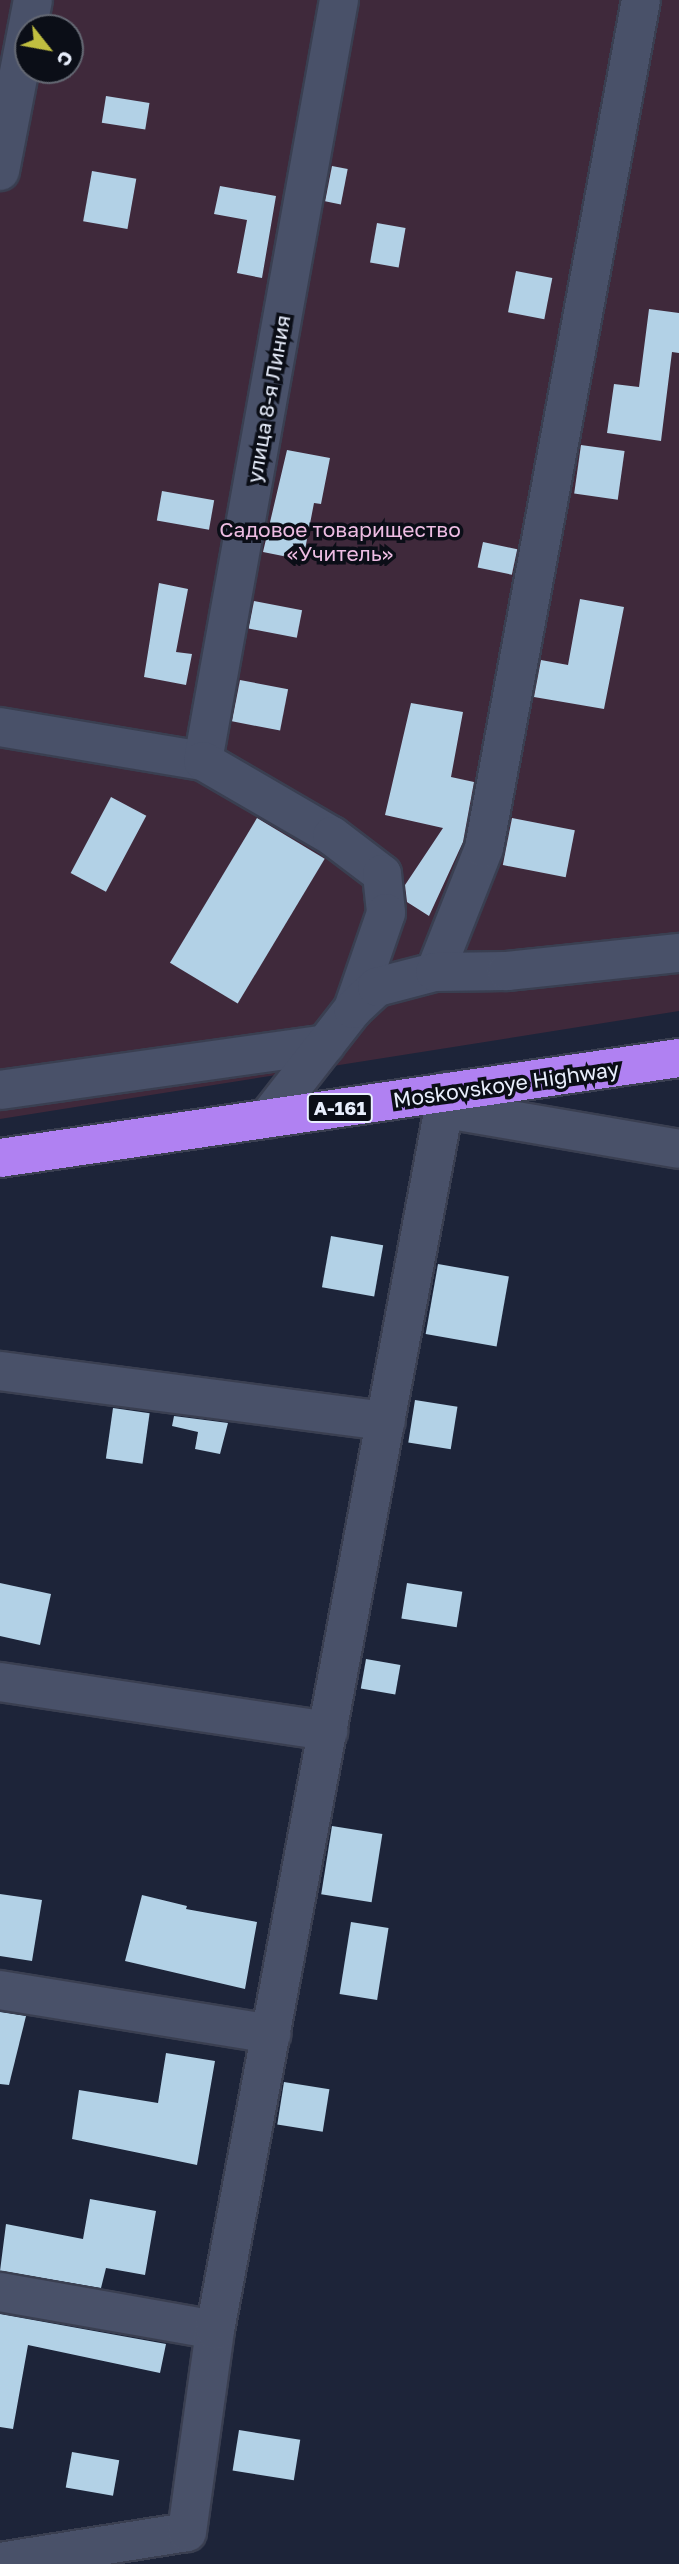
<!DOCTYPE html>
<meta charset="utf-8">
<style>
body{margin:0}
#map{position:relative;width:679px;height:2564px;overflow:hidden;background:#1d2439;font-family:"Golos Text",sans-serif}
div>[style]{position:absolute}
.green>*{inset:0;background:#3f293b}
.building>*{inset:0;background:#b2d1e6;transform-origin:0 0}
.roads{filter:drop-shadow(2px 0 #3a3f51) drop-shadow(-2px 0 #3a3f51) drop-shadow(0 2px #3a3f51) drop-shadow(0 -2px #3a3f51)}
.minor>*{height:38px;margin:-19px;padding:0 19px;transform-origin:19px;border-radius:19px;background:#495169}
.highway>*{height:38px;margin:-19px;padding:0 19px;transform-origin:19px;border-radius:19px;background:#b081f2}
span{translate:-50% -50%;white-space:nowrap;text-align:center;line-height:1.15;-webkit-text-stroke:7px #0b0e17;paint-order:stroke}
.shield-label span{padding:2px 5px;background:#0b0e17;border:2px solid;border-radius:5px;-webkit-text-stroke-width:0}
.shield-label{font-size:19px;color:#e9effd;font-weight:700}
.street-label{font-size:21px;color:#e9effd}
.park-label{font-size:21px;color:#edbce2}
.north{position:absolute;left:14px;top:14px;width:70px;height:70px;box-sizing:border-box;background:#0b0e17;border:2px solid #646873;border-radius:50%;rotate:121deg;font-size:19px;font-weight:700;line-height:28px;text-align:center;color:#e9effd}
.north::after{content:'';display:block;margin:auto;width:24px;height:32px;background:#c0be40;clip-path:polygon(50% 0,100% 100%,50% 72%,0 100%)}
</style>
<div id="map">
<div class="green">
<div style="clip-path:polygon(evenodd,0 0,679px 0,679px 1011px,0 1119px,0 0,28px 28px,70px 28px,70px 70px,28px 70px,28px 28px)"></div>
</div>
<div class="building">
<div style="left:106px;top:96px;width:44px;height:27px;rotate:9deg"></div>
<div style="left:332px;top:166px;width:16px;height:36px;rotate:11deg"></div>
<div style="left:92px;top:171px;width:45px;height:51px;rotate:10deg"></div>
<div style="clip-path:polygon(220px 186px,276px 196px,262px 278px,237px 273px,247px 220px,214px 214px)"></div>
<div style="left:377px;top:223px;width:29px;height:40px;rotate:10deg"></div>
<div style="left:516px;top:271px;width:37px;height:42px;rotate:11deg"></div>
<div style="clip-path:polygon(649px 309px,679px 313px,679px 353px,672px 352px,661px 441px,607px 433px,614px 384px,639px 387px)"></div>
<div style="left:581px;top:445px;width:44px;height:49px;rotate:8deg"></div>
<div style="clip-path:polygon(287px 450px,330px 458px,321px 504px,314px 503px,303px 560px,263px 552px)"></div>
<div style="left:162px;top:491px;width:53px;height:30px;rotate:10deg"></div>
<div style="left:483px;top:542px;width:35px;height:26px;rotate:12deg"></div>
<div style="clip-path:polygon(159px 583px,188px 589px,176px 652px,192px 654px,186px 685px,144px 677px)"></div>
<div style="clip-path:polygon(580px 599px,624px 607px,604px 709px,534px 697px,541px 660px,568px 665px)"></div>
<div style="left:254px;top:601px;width:49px;height:28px;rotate:11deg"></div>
<div style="left:240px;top:680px;width:49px;height:42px;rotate:11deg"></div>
<div style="clip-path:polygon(411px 703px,463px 712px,451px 777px,474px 782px,463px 842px,429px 916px,407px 902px,405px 885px,443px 828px,385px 815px)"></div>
<div style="left:111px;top:797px;width:40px;height:86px;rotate:28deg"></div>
<div style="left:257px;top:818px;width:79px;height:169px;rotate:31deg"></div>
<div style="left:512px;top:818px;width:64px;height:48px;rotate:11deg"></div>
<div style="left:331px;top:1236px;width:53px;height:52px;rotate:10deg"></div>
<div style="left:438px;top:1264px;width:72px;height:71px;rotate:10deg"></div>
<div style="left:415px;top:1400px;width:43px;height:43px;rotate:9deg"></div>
<div style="left:113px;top:1408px;width:37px;height:51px;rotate:8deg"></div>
<div style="clip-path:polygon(174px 1416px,228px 1423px,220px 1454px,195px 1449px,198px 1432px,172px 1426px)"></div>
<div style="clip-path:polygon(0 1583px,51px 1594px,40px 1645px,0 1636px)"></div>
<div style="left:407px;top:1583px;width:56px;height:36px;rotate:9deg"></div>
<div style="left:366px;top:1659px;width:35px;height:30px;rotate:10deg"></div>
<div style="left:332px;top:1826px;width:51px;height:69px;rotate:9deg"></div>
<div style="clip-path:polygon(0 1894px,42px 1900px,32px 1961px,0 1956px)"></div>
<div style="clip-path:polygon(142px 1895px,187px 1906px,186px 1909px,257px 1922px,245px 1989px,125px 1961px)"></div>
<div style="left:351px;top:1922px;width:38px;height:73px;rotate:9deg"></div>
<div style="clip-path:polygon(0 2012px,26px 2016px,9px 2085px,0 2084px)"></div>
<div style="clip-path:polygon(166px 2053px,215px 2061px,197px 2165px,72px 2139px,79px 2090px,158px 2103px)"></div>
<div style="left:284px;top:2082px;width:46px;height:43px;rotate:9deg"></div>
<div style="clip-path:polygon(90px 2199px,156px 2211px,145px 2275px,106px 2268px,101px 2288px,0 2271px,6px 2224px,83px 2239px)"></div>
<div style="clip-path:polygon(0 2314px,166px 2344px,160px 2373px,28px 2345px,13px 2429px,0 2427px)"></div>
<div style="left:239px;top:2430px;width:62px;height:41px;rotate:9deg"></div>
<div style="left:72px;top:2452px;width:48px;height:36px;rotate:10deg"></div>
</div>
<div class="roads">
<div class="minor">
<div style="left:0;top:171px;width:174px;rotate:-79.1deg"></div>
<div style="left:0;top:727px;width:206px;rotate:9.5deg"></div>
<div style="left:203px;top:761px;width:773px;rotate:-79.87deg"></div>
<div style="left:203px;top:761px;width:149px;rotate:30.2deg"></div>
<div style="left:332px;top:836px;width:63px;rotate:37.2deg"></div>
<div style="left:382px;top:874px;width:39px;rotate:84deg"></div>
<div style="left:386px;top:913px;width:102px;rotate:109deg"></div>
<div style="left:435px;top:972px;width:133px;rotate:-68.4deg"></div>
<div style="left:484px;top:848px;width:862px;rotate:-79.51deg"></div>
<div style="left:0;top:1090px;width:329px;rotate:-8deg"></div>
<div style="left:446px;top:1109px;width:236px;rotate:9.7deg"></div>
<div style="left:267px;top:1119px;width:140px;rotate:-52deg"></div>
<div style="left:353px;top:1009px;width:33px;rotate:-43deg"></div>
<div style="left:377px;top:987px;width:60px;rotate:-14.5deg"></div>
<div style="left:435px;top:972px;width:72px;rotate:-0.8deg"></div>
<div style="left:507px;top:971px;width:173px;rotate:-6deg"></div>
<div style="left:0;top:1371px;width:389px;rotate:7.4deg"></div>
<div style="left:0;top:1682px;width:332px;rotate:8.5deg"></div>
<div style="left:0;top:1990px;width:275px;rotate:9.2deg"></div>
<div style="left:0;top:2292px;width:218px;rotate:10deg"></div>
<div style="left:0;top:2562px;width:189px;rotate:-9.1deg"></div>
<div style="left:187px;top:2532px;width:204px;rotate:-82.1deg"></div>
<div style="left:215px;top:2330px;width:1260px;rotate:-79.39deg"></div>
</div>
<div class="highway">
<div style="left:0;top:1158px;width:686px;rotate:-8.38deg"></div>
</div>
</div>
<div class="shield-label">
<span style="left:340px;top:1108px">А-161</span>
</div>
<div class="street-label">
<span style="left:268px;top:399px;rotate:-80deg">улица 8-я Линия</span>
<span style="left:506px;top:1084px;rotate:-8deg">Moskovskoye Highway</span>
</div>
<div class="park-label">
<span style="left:340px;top:541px">Садовое товарищество<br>«Учитель»</span>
</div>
<div class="north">С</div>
</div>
